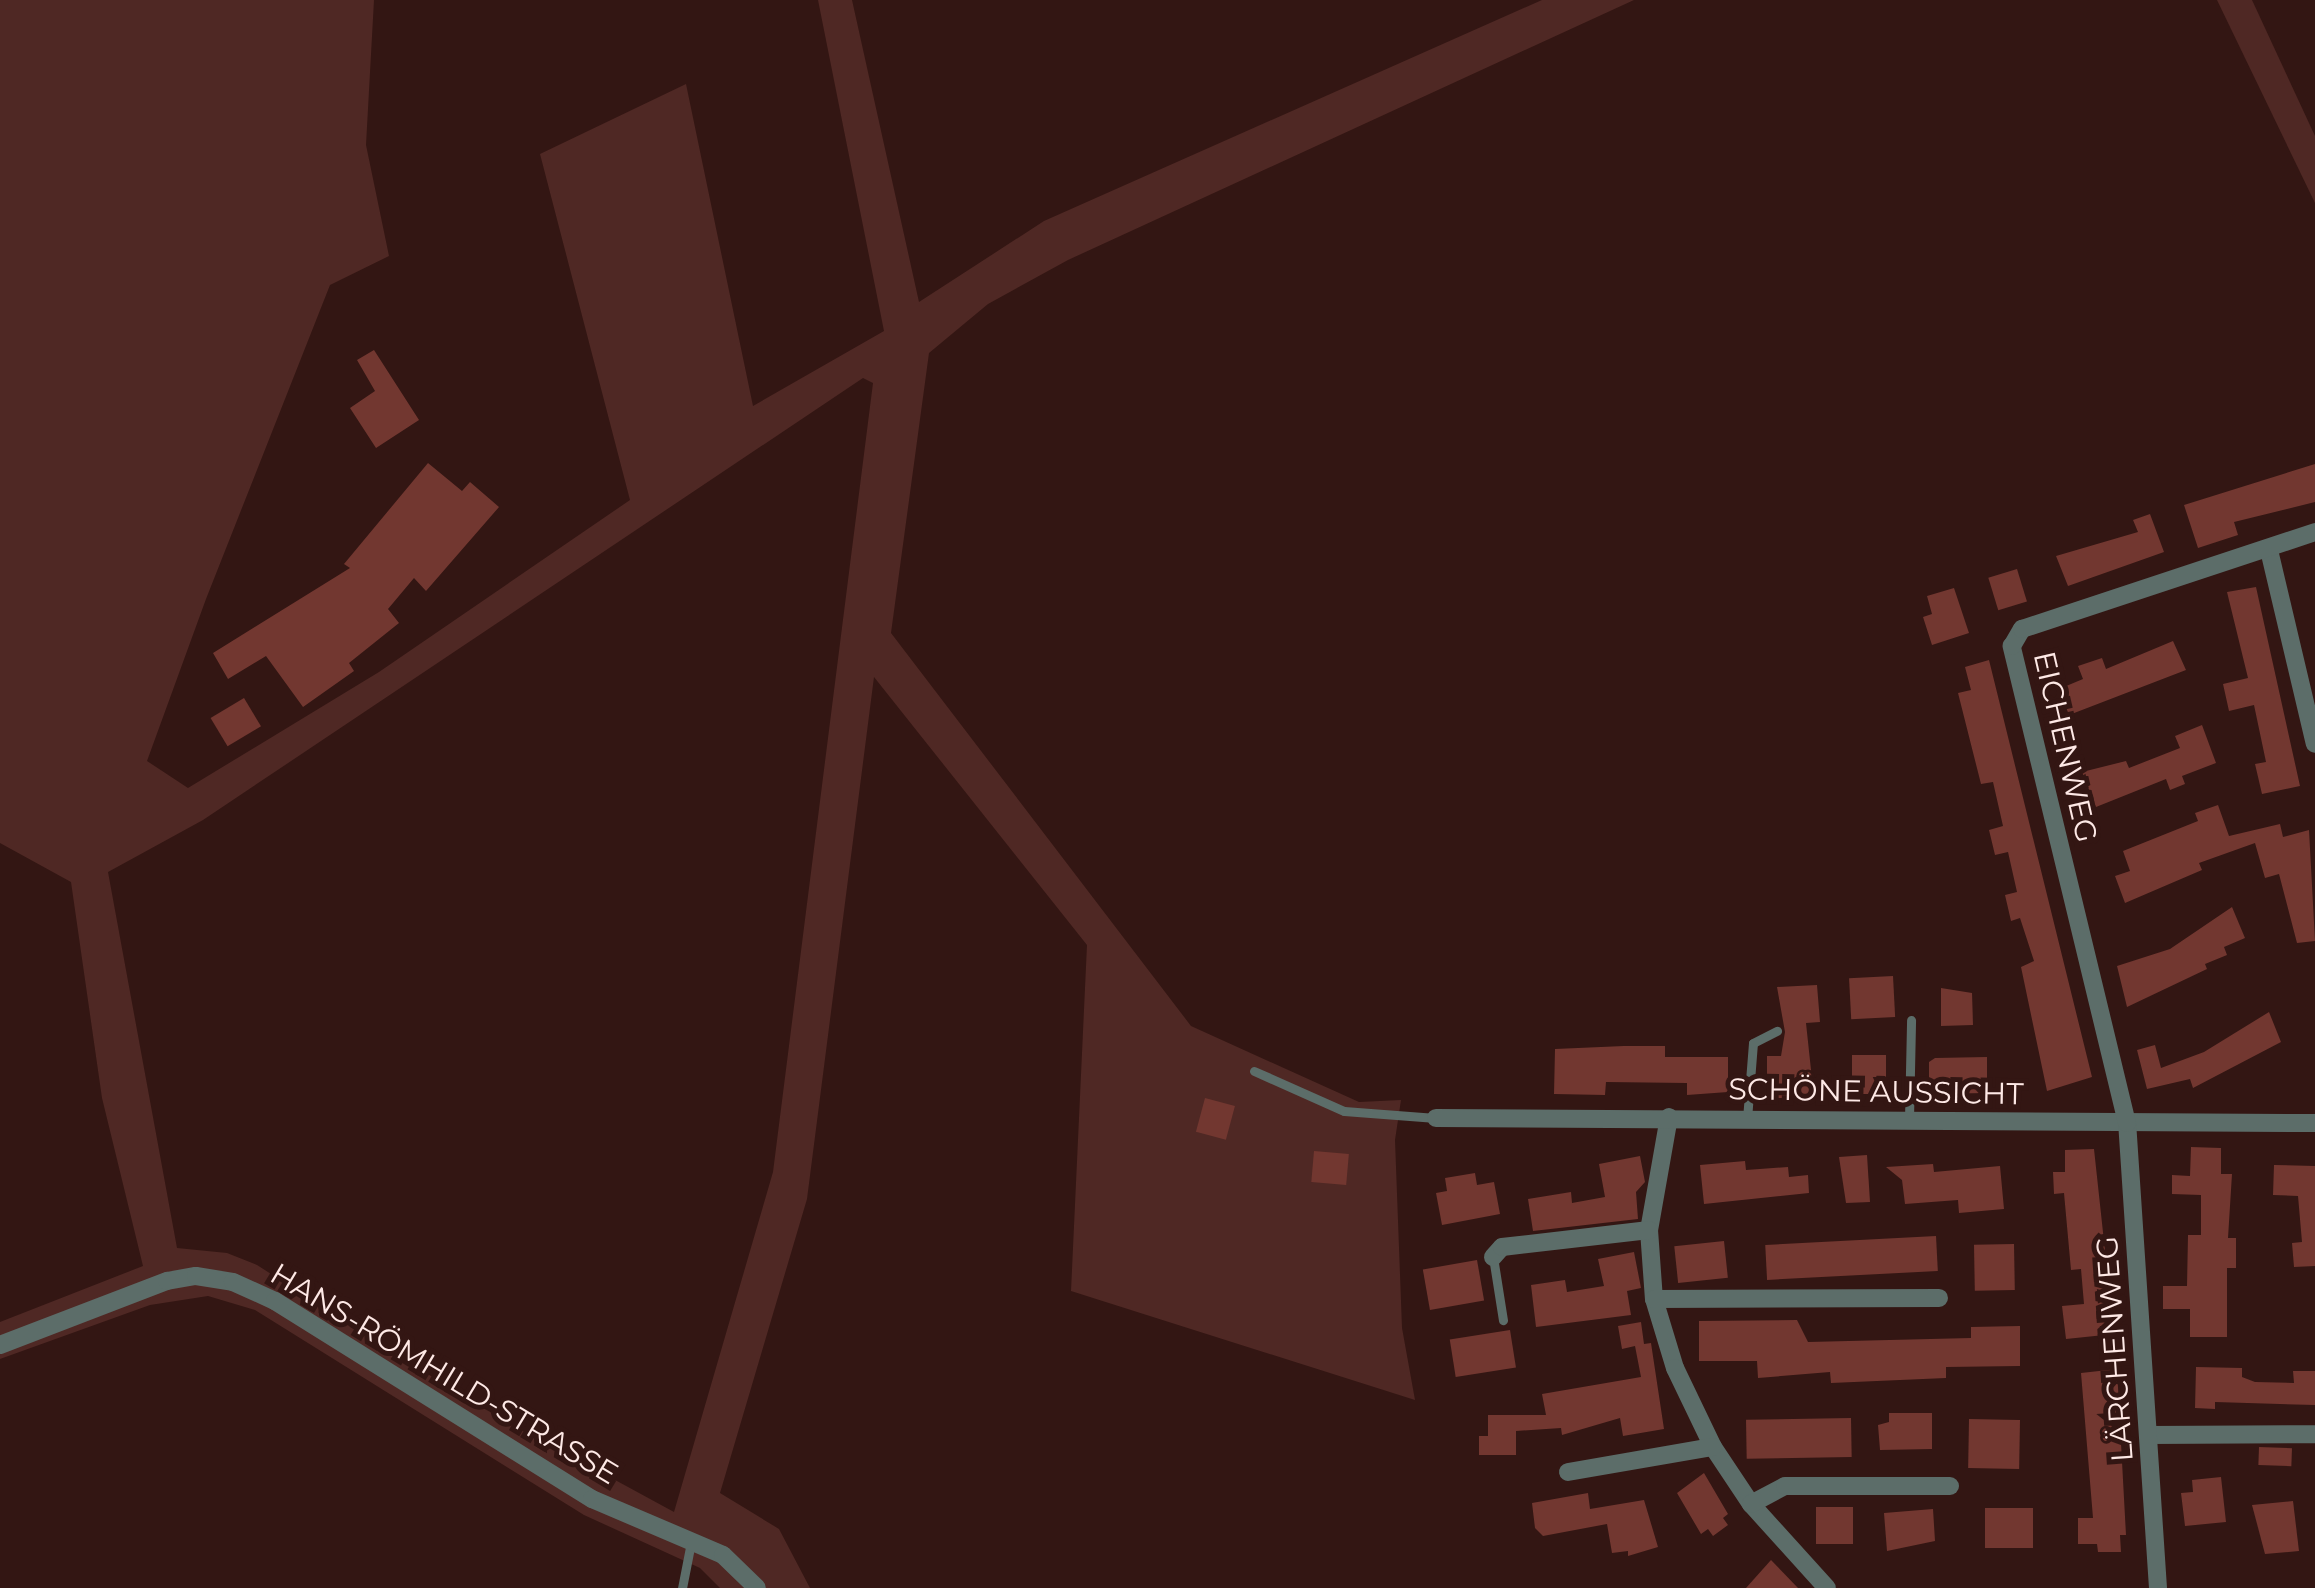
<!DOCTYPE html>
<meta charset="utf-8">
<style>
body{margin:0}
#map{position:relative;width:2315px;height:1588px;overflow:hidden;background:#331613;font-family:Montserrat,sans-serif}
div>[style]{position:absolute}
.green>*{inset:0;background:#4f2824}
.building>*{inset:0;background:#723730;transform-origin:0 0}
.lane>*{height:9px;margin:-4.5px;padding:0 4.5px;transform-origin:4.5px;border-radius:4.5px;background:#5c6d69}
.street>*{height:18px;margin:-9px;padding:0 9px;transform-origin:9px;border-radius:9px;background:#5c6d69}
span{translate:-50% -50%;white-space:nowrap;text-align:center;line-height:1.15;-webkit-text-stroke:10px #331613;paint-order:stroke}
.street-label{font-size:30px;color:#fee9e6}
</style>
<div id="map">
<div class="green">
<div style="clip-path:polygon(evenodd,0 0,374px 0,366px 145px,389px 256px,330px 285px,206px 599px,147px 761px,188px 788px,379px 672px,630px 500px,540px 154px,686px 84px,753px 406px,884px 331px,818px 0,852px 0,919px 302px,1044px 221px,1542px 0,1634px 0,1068px 260px,988px 304px,929px 353px,891px 633px,1191px 1026px,1359px 1102px,1401px 1100px,1395px 1140px,1402px 1328px,1415px 1400px,1071px 1291px,1087px 945px,874px 677px,807px 1199px,720px 1493px,779px 1529px,810px 1588px,720px 1588px,700px 1568px,584px 1515px,255px 1310px,208px 1296px,150px 1305px,0 1359px,0 1322px,143px 1266px,102px 1098px,71px 882px,0 843px,0 0,863px 378px,873px 383px,773px 1172px,674px 1512px,470px 1401px,257px 1265px,227px 1253px,177px 1248px,108px 872px,203px 820px,863px 378px)"></div>
<div style="clip-path:polygon(2217px 0,2252px 0,2315px 136px,2315px 203px)"></div>
</div>
<div class="building">
<div style="clip-path:polygon(374px 350px,419px 420px,376px 448px,350px 408px,375px 391px,357px 360px)"></div>
<div style="clip-path:polygon(428px 463px,462px 491px,470px 482px,499px 507px,426px 591px,414px 578px,388px 609px,399px 623px,349px 663px,354px 671px,303px 707px,266px 656px,228px 679px,213px 653px,350px 568px,344px 564px)"></div>
<div style="clip-path:polygon(2315px 464px,2315px 502px,2234px 522px,2238px 535px,2198px 548px,2184px 505px)"></div>
<div style="clip-path:polygon(2150px 514px,2164px 552px,2068px 586px,2056px 556px,2138px 532px,2133px 520px)"></div>
<div style="left:2017px;top:569px;width:34px;height:30px;rotate:73deg"></div>
<div style="clip-path:polygon(2256px 587px,2300px 786px,2262px 794px,2255px 764px,2266px 762px,2254px 705px,2229px 711px,2223px 684px,2248px 678px,2227px 592px)"></div>
<div style="clip-path:polygon(1954px 588px,1969px 633px,1932px 645px,1923px 617px,1932px 614px,1927px 596px)"></div>
<div style="clip-path:polygon(2173px 641px,2186px 670px,2069px 715px,2059px 689px,2083px 679px,2078px 666px,2102px 658px,2106px 669px)"></div>
<div style="clip-path:polygon(1989px 660px,2092px 1077px,2047px 1091px,2021px 967px,2034px 961px,2020px 918px,2011px 921px,2005px 895px,2017px 892px,2008px 852px,1995px 855px,1989px 830px,2003px 826px,1993px 782px,1981px 784px,1958px 693px,1971px 690px,1965px 667px)"></div>
<div style="left:244px;top:698px;width:33px;height:39px;rotate:59deg"></div>
<div style="clip-path:polygon(2202px 725px,2216px 763px,2182px 776px,2185px 784px,2170px 790px,2166px 779px,2096px 807px,2082px 772px,2126px 761px,2129px 768px,2180px 748px,2175px 736px)"></div>
<div style="clip-path:polygon(2218px 805px,2229px 836px,2280px 824px,2283px 837px,2309px 830px,2315px 941px,2297px 943px,2279px 874px,2265px 878px,2255px 843px,2199px 863px,2202px 870px,2125px 903px,2115px 876px,2130px 871px,2123px 851px,2198px 821px,2195px 813px)"></div>
<div style="clip-path:polygon(2232px 907px,2245px 938px,2224px 947px,2227px 955px,2205px 964px,2207px 969px,2127px 1007px,2117px 966px,2170px 949px)"></div>
<div style="left:1893px;top:976px;width:41px;height:44px;rotate:87deg"></div>
<div style="clip-path:polygon(1817px 985px,1820px 1022px,1806px 1023px,1814px 1098px,1767px 1098px,1767px 1056px,1781px 1056px,1785px 1032px,1777px 987px)"></div>
<div style="clip-path:polygon(1941px 988px,1972px 993px,1973px 1025px,1941px 1026px)"></div>
<div style="clip-path:polygon(2269px 1012px,2281px 1042px,2193px 1088px,2190px 1079px,2147px 1089px,2137px 1050px,2155px 1045px,2161px 1068px,2204px 1052px)"></div>
<div style="clip-path:polygon(1624px 1046px,1665px 1046px,1665px 1057px,1728px 1057px,1728px 1092px,1687px 1095px,1687px 1083px,1606px 1082px,1605px 1095px,1554px 1094px,1555px 1049px)"></div>
<div style="left:1852px;top:1055px;width:34px;height:39px"></div>
<div style="clip-path:polygon(1987px 1057px,1987px 1093px,1929px 1094px,1929px 1062px,1935px 1058px)"></div>
<div style="left:1205px;top:1098px;width:31px;height:35px;rotate:15deg"></div>
<div style="clip-path:polygon(2191px 1147px,2221px 1148px,2221px 1174px,2232px 1174px,2228px 1238px,2236px 1238px,2236px 1268px,2227px 1268px,2227px 1337px,2190px 1337px,2190px 1309px,2163px 1309px,2163px 1286px,2187px 1286px,2188px 1235px,2201px 1235px,2201px 1195px,2172px 1194px,2172px 1175px,2190px 1176px)"></div>
<div style="clip-path:polygon(2094px 1149px,2114px 1334px,2066px 1339px,2062px 1306px,2084px 1304px,2081px 1269px,2071px 1270px,2064px 1193px,2054px 1194px,2053px 1172px,2065px 1172px,2065px 1150px)"></div>
<div style="left:1314px;top:1151px;width:35px;height:31px;rotate:5deg"></div>
<div style="clip-path:polygon(1867px 1155px,1870px 1202px,1846px 1203px,1839px 1157px)"></div>
<div style="clip-path:polygon(1640px 1156px,1645px 1182px,1636px 1192px,1638px 1219px,1533px 1231px,1528px 1199px,1571px 1192px,1572px 1203px,1605px 1197px,1599px 1164px)"></div>
<div style="clip-path:polygon(1745px 1161px,1746px 1170px,1788px 1167px,1789px 1177px,1808px 1175px,1809px 1193px,1704px 1204px,1700px 1165px)"></div>
<div style="clip-path:polygon(1933px 1164px,1934px 1172px,2000px 1166px,2004px 1209px,1959px 1213px,1958px 1200px,1905px 1204px,1902px 1180px,1886px 1167px)"></div>
<div style="clip-path:polygon(2274px 1165px,2315px 1166px,2315px 1266px,2294px 1267px,2292px 1243px,2302px 1242px,2298px 1196px,2273px 1195px)"></div>
<div style="clip-path:polygon(1475px 1173px,1477px 1185px,1494px 1182px,1500px 1214px,1442px 1225px,1436px 1193px,1447px 1191px,1445px 1178px)"></div>
<div style="left:1936px;top:1236px;width:35px;height:171px;rotate:87deg"></div>
<div style="left:1724px;top:1241px;width:37px;height:50px;rotate:84deg"></div>
<div style="left:2014px;top:1244px;width:46px;height:40px;rotate:89deg"></div>
<div style="clip-path:polygon(1634px 1252px,1641px 1288px,1627px 1291px,1631px 1315px,1536px 1327px,1531px 1285px,1565px 1280px,1567px 1292px,1604px 1286px,1598px 1259px)"></div>
<div style="left:1477px;top:1260px;width:41px;height:55px;rotate:80deg"></div>
<div style="clip-path:polygon(1797px 1320px,1808px 1342px,1971px 1338px,1971px 1327px,2020px 1326px,2020px 1366px,1946px 1367px,1946px 1378px,1831px 1383px,1830px 1372px,1758px 1378px,1757px 1361px,1699px 1361px,1699px 1321px)"></div>
<div style="clip-path:polygon(1641px 1322px,1644px 1344px,1651px 1343px,1664px 1429px,1623px 1436px,1620px 1418px,1562px 1435px,1561px 1428px,1516px 1431px,1516px 1455px,1479px 1455px,1479px 1436px,1488px 1436px,1488px 1415px,1546px 1415px,1542px 1394px,1641px 1377px,1635px 1346px,1622px 1349px,1618px 1326px)"></div>
<div style="left:1510px;top:1330px;width:38px;height:61px;rotate:81deg"></div>
<div style="clip-path:polygon(2196px 1367px,2242px 1368px,2242px 1377px,2255px 1382px,2294px 1383px,2293px 1371px,2315px 1371px,2315px 1405px,2215px 1402px,2215px 1409px,2195px 1408px)"></div>
<div style="clip-path:polygon(2117px 1369px,2126px 1535px,2120px 1535px,2121px 1552px,2098px 1552px,2097px 1544px,2078px 1544px,2078px 1518px,2093px 1518px,2081px 1373px)"></div>
<div style="clip-path:polygon(1889px 1413px,1932px 1413px,1932px 1449px,1880px 1450px,1878px 1425px,1889px 1422px)"></div>
<div style="left:1851px;top:1418px;width:39px;height:105px;rotate:89deg"></div>
<div style="left:1969px;top:1419px;width:51px;height:49px;rotate:1deg"></div>
<div style="left:2259px;top:1447px;width:33px;height:18px;rotate:2deg"></div>
<div style="clip-path:polygon(1704px 1473px,1728px 1514px,1723px 1518px,1728px 1525px,1713px 1536px,1708px 1529px,1701px 1534px,1677px 1493px)"></div>
<div style="clip-path:polygon(2221px 1477px,2226px 1522px,2185px 1526px,2181px 1493px,2193px 1492px,2192px 1480px)"></div>
<div style="clip-path:polygon(1588px 1493px,1590px 1509px,1644px 1500px,1658px 1547px,1628px 1556px,1628px 1551px,1612px 1553px,1607px 1524px,1543px 1536px,1535px 1528px,1532px 1503px)"></div>
<div style="clip-path:polygon(2293px 1501px,2299px 1551px,2265px 1554px,2252px 1505px)"></div>
<div style="left:1816px;top:1507px;width:37px;height:37px"></div>
<div style="left:1985px;top:1508px;width:48px;height:40px"></div>
<div style="clip-path:polygon(1933px 1509px,1935px 1541px,1887px 1551px,1884px 1513px)"></div>
<div style="clip-path:polygon(1771px 1560px,1798px 1588px,1746px 1588px)"></div>
</div>
<div class="lane">
<div style="left:1254px;top:1071px;width:98px;rotate:24deg"></div>
<div style="left:1344px;top:1111px;width:92px;rotate:4.4deg"></div>
<div style="left:1747px;top:1119px;width:76px;rotate:-85.5deg"></div>
<div style="left:1753px;top:1043px;width:27px;rotate:-27deg"></div>
<div style="left:1909px;top:1119px;width:99px;rotate:-88.8deg"></div>
<div style="left:1493px;top:1257px;width:64px;rotate:81deg"></div>
<div style="left:682px;top:1588px;width:47px;rotate:-78.9deg"></div>
</div>
<div class="street">
<div style="left:2269px;top:550px;width:199px;rotate:76.7deg"></div>
<div style="left:1669px;top:1117px;width:115px;rotate:100deg"></div>
<div style="left:1649px;top:1230px;width:69px;rotate:85.9deg"></div>
<div style="left:1654px;top:1299px;width:72px;rotate:73.1deg"></div>
<div style="left:1675px;top:1368px;width:88px;rotate:64.3deg"></div>
<div style="left:1713px;top:1447px;width:69px;rotate:56.3deg"></div>
<div style="left:1751px;top:1504px;width:113px;rotate:47.9deg"></div>
<div style="left:1436px;top:1118px;width:879px;rotate:0.33deg"></div>
<div style="left:1493px;top:1257px;width:13px;rotate:-48deg"></div>
<div style="left:1502px;top:1247px;width:148px;rotate:-6.6deg"></div>
<div style="left:1654px;top:1299px;width:285px;rotate:-0.2deg"></div>
<div style="left:0;top:1345px;width:179px;rotate:-21deg"></div>
<div style="left:167px;top:1281px;width:29px;rotate:-10deg"></div>
<div style="left:196px;top:1276px;width:37px;rotate:9deg"></div>
<div style="left:233px;top:1282px;width:46px;rotate:24.3deg"></div>
<div style="left:275px;top:1301px;width:374px;rotate:32deg"></div>
<div style="left:592px;top:1499px;width:142px;rotate:23.1deg"></div>
<div style="left:723px;top:1555px;width:47px;rotate:44.1deg"></div>
<div style="left:2149px;top:1435px;width:166px;rotate:-0.3deg"></div>
<div style="left:1568px;top:1472px;width:147px;rotate:-9.8deg"></div>
<div style="left:1751px;top:1504px;width:38px;rotate:-28deg"></div>
<div style="left:1785px;top:1486px;width:165px"></div>
<div style="left:2158px;top:1588px;width:466px;rotate:-93.8deg"></div>
<div style="left:2127px;top:1123px;width:491px;rotate:-103.6deg"></div>
<div style="left:2012px;top:646px;width:20px;rotate:-60deg"></div>
<div style="left:2022px;top:629px;width:309px;rotate:-18.3deg"></div>
</div>
<div class="street-label">
<span style="left:2065px;top:747px;rotate:77deg">EICHENWEG</span>
<span style="left:1876px;top:1092px;rotate:1deg">SCHÖNE AUSSICHT</span>
<span style="left:2115px;top:1349px;rotate:-94deg">LÄRCHENWEG</span>
<span style="left:444px;top:1374px;rotate:31deg">HANS-RÖMHILD-STRASSE</span>
</div>
</div>
